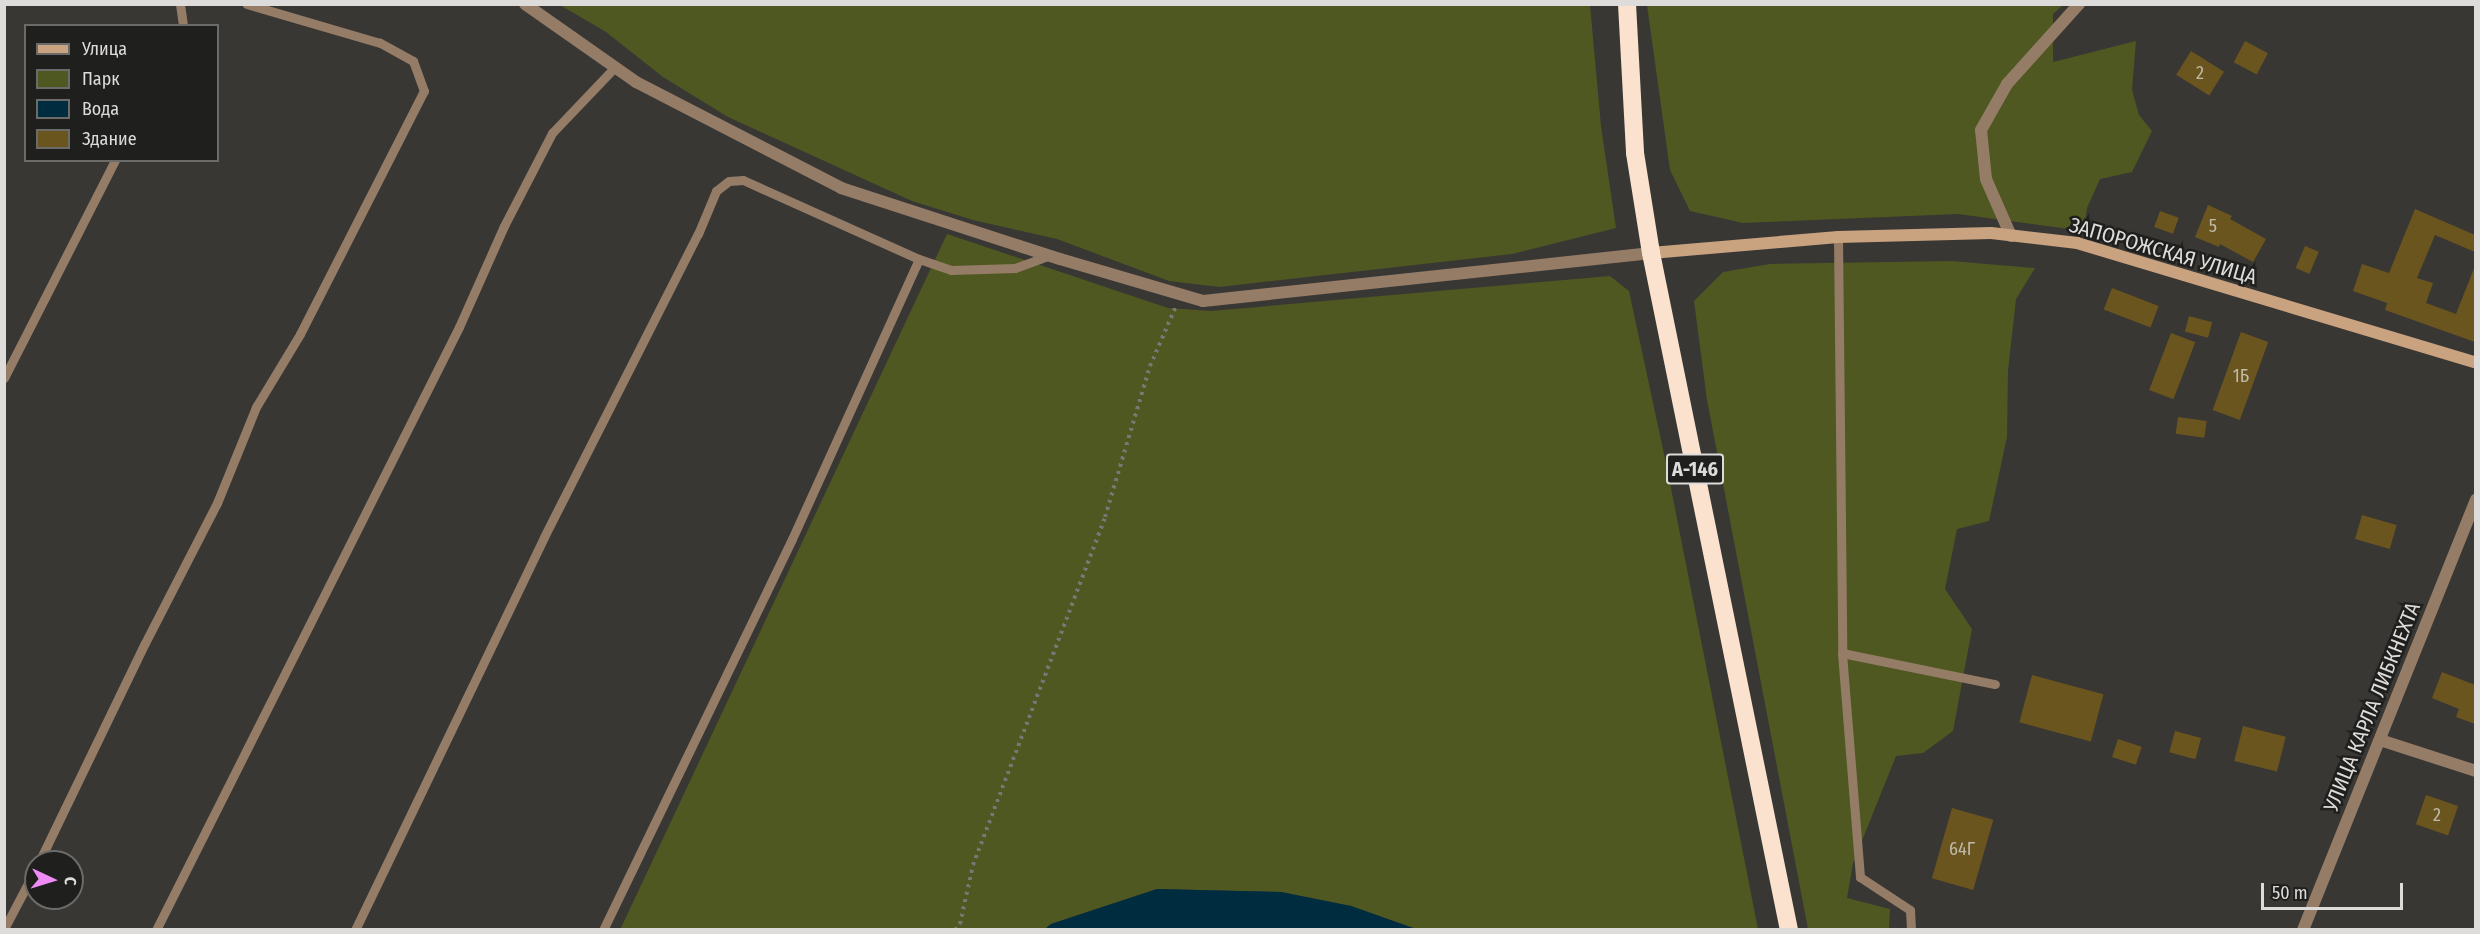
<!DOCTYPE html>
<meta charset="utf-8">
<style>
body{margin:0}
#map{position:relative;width:2480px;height:934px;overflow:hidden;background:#393734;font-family:"Fira Sans Condensed",sans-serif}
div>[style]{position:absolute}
.green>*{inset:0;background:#4f5821}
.water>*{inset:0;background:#002c40}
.building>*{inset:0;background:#6a551e;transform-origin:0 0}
.path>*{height:4px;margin-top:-2px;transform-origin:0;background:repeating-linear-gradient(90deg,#787774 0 3px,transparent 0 7.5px)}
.lane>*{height:9px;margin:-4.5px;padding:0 4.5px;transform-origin:4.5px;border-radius:4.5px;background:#957c67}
.street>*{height:12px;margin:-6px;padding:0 6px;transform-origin:6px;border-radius:6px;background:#957c67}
.secondary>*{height:12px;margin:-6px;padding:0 6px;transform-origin:6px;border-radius:6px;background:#c9a280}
.highway>*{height:18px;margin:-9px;padding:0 9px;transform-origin:9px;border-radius:9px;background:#fbe2ce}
span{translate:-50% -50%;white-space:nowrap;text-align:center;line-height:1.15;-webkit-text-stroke:5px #1f1f1d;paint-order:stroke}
.number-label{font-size:18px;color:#c0baab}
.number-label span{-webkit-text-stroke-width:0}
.shield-label span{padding:2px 4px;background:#1f1f1d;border:2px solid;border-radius:4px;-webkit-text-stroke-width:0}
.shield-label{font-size:20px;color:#dddcda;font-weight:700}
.street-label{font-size:21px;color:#dddcda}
.frame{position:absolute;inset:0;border:6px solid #dddcda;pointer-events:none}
.legend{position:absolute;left:24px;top:24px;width:195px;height:138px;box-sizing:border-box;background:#1f1f1d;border:2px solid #6b6b69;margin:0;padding:8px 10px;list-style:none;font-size:18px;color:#dddcda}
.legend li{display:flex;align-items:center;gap:12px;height:30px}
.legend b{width:30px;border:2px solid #6b6b69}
.north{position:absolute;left:24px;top:850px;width:60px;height:60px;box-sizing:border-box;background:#1f1f1d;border:2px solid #6b6b69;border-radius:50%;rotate:94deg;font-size:16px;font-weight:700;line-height:24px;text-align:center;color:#dddcda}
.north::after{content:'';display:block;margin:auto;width:21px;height:27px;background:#ef8bf7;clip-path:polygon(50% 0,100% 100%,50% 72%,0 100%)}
.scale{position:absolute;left:2261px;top:883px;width:142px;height:27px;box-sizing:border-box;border:3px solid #dddcda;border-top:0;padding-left:8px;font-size:18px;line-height:21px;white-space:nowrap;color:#dddcda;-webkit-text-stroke:4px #1f1f1d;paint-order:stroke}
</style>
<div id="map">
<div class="green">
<div style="clip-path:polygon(560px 5px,1590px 5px,1601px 126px,1616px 228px,1512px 254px,1219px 287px,1169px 281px,1057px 239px,973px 220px,912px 201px,728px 117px,663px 77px,606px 32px)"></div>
<div style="clip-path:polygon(1647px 5px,2063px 5px,2053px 14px,2053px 62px,2136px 41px,2132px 90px,2139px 115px,2152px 131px,2132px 172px,2100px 179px,2087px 208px,2084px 231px,1958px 214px,1743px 223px,1690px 211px,1670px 170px)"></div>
<div style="clip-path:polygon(947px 234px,1168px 308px,1211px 311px,1610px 276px,1629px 291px,1667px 468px,1758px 929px,1416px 929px,1351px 906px,1281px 892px,1157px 889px,1051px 924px,1045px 929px,620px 930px)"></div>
<div style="clip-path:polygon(1951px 261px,2035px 268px,2016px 299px,2008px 371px,2007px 437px,1989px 521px,1957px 529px,1945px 589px,1972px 629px,1953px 731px,1923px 753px,1896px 756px,1853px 863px,1847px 898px,1890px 909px,1889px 929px,1808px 929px,1707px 400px,1694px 301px,1723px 272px,1770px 264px)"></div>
</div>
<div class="water">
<div style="clip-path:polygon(1157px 889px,1281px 892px,1351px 906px,1416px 929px,1045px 929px,1051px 924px)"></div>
</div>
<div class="building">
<div style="left:2245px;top:41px;width:26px;height:24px;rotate:28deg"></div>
<div style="left:2191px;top:51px;width:39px;height:28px;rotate:32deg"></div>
<div style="clip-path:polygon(2208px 205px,2232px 216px,2230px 219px,2266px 239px,2253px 262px,2220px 244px,2219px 247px,2195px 237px)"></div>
<div style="clip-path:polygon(2415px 209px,2475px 235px,2475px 252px,2435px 235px,2417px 278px,2433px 283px,2426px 303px,2456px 314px,2475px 266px,2475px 342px,2385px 310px,2387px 303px,2353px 291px,2362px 264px,2389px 273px)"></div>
<div style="left:2160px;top:211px;width:20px;height:17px;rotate:20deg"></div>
<div style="left:2305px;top:246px;width:15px;height:24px;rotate:23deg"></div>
<div style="left:2112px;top:288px;width:50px;height:23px;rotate:21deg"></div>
<div style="left:2189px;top:316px;width:24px;height:16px;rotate:15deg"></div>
<div style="left:2241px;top:332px;width:29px;height:83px;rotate:20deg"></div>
<div style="left:2171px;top:333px;width:26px;height:61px;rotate:21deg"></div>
<div style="left:2178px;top:417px;width:29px;height:17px;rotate:8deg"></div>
<div style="left:2362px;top:515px;width:36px;height:25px;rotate:16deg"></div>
<div style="clip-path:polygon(2442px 672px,2475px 685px,2475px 724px,2456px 717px,2459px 709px,2432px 698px)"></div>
<div style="left:2032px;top:675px;width:74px;height:49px;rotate:15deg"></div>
<div style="left:2243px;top:726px;width:44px;height:36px;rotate:14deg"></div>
<div style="left:2175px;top:731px;width:27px;height:22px;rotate:15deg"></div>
<div style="left:2118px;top:739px;width:25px;height:19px;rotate:18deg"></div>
<div style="left:2426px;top:795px;width:34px;height:31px;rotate:19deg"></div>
<div style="left:1952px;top:808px;width:43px;height:73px;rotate:16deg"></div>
</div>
<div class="path">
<div style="left:955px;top:930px;width:8px;rotate:-50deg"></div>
<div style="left:960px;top:924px;width:60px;rotate:-77.6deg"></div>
<div style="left:973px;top:865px;width:372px;rotate:-69.2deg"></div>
<div style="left:1105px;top:517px;width:158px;rotate:-73.4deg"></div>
<div style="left:1150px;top:366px;width:65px;rotate:-66.6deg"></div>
</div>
<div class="lane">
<div style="left:180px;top:4px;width:22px;rotate:82deg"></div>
<div style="left:1838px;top:237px;width:416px;rotate:89.4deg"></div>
<div style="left:1842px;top:653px;width:225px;rotate:85.4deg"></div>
<div style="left:1860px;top:877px;width:60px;rotate:33.4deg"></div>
<div style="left:1910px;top:910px;width:20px;rotate:87deg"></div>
<div style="left:4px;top:378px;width:245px;rotate:-63deg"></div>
<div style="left:1842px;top:653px;width:156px;rotate:11.5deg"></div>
<div style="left:39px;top:862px;width:243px;rotate:-64.2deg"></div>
<div style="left:145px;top:643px;width:157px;rotate:-62.8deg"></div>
<div style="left:217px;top:503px;width:104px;rotate:-67.9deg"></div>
<div style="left:256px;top:407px;width:85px;rotate:-58.9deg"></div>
<div style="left:300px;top:334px;width:273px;rotate:-63deg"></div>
<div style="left:424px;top:91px;width:32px;rotate:-110deg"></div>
<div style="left:413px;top:61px;width:38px;rotate:-151deg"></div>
<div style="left:380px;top:43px;width:139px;rotate:-163.7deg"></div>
<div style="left:4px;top:929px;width:69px;rotate:-62.3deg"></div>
<div style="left:156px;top:930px;width:675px;rotate:-63.32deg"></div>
<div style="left:459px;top:327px;width:111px;rotate:-66deg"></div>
<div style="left:504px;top:226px;width:105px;rotate:-62.7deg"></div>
<div style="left:552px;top:133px;width:91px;rotate:-46.3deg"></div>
<div style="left:355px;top:930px;width:436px;rotate:-64.3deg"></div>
<div style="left:544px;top:537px;width:340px;rotate:-63.1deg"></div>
<div style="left:698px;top:234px;width:47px;rotate:-67.3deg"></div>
<div style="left:716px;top:191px;width:16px;rotate:-38deg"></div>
<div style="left:729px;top:181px;width:14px;rotate:-4deg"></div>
<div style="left:743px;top:180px;width:193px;rotate:24.2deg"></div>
<div style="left:919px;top:259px;width:34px;rotate:19deg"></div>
<div style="left:951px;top:270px;width:64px;rotate:-1.8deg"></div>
<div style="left:1015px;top:268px;width:37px;rotate:-20deg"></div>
<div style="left:603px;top:930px;width:434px;rotate:-64.2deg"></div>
<div style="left:792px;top:539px;width:307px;rotate:-65.6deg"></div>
</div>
<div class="street">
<div style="left:525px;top:4px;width:136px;rotate:35.1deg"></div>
<div style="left:636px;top:82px;width:231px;rotate:27.3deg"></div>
<div style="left:841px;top:188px;width:230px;rotate:18deg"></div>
<div style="left:1060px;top:259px;width:149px;rotate:16.4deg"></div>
<div style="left:1203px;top:301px;width:451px;rotate:-6.1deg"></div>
<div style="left:2011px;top:236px;width:62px;rotate:-113.7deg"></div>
<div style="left:1986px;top:179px;width:49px;rotate:-95.8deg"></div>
<div style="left:1981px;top:130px;width:53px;rotate:-60.5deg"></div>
<div style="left:2007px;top:84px;width:108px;rotate:-48deg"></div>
<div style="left:2380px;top:740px;width:101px;rotate:17.9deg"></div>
<div style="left:2303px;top:930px;width:464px;rotate:-68.1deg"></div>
</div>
<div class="secondary">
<div style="left:1651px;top:253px;width:188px;rotate:-4.9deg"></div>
<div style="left:1838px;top:237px;width:153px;rotate:-1.5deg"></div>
<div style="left:1991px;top:233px;width:87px;rotate:6.6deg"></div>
<div style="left:2077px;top:243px;width:417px;rotate:16.7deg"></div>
</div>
<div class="highway">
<div style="left:1627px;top:4px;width:149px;rotate:86.9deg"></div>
<div style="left:1635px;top:153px;width:101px;rotate:80.9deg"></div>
<div style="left:1651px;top:253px;width:691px;rotate:78.48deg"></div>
</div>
<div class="number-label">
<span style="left:2200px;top:73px">2</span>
<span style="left:2213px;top:226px">5</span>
<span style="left:2241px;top:376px">1Б</span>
<span style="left:2437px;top:815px">2</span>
<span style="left:1962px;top:849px">64Г</span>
</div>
<div class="shield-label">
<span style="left:1695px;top:469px">А-146</span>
</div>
<div class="street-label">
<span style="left:2163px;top:251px;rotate:16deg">ЗАПОРОЖСКАЯ УЛИЦА</span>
<span style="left:2372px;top:707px;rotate:-68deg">УЛИЦА КАРЛА ЛИБКНЕХТА</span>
</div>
<div class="frame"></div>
<ul class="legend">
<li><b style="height:8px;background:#c9a280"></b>Улица</li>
<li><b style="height:16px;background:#4f5821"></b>Парк</li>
<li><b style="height:16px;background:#002c40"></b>Вода</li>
<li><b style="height:16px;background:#6a551e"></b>Здание</li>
</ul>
<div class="north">С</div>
<div class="scale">50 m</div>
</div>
